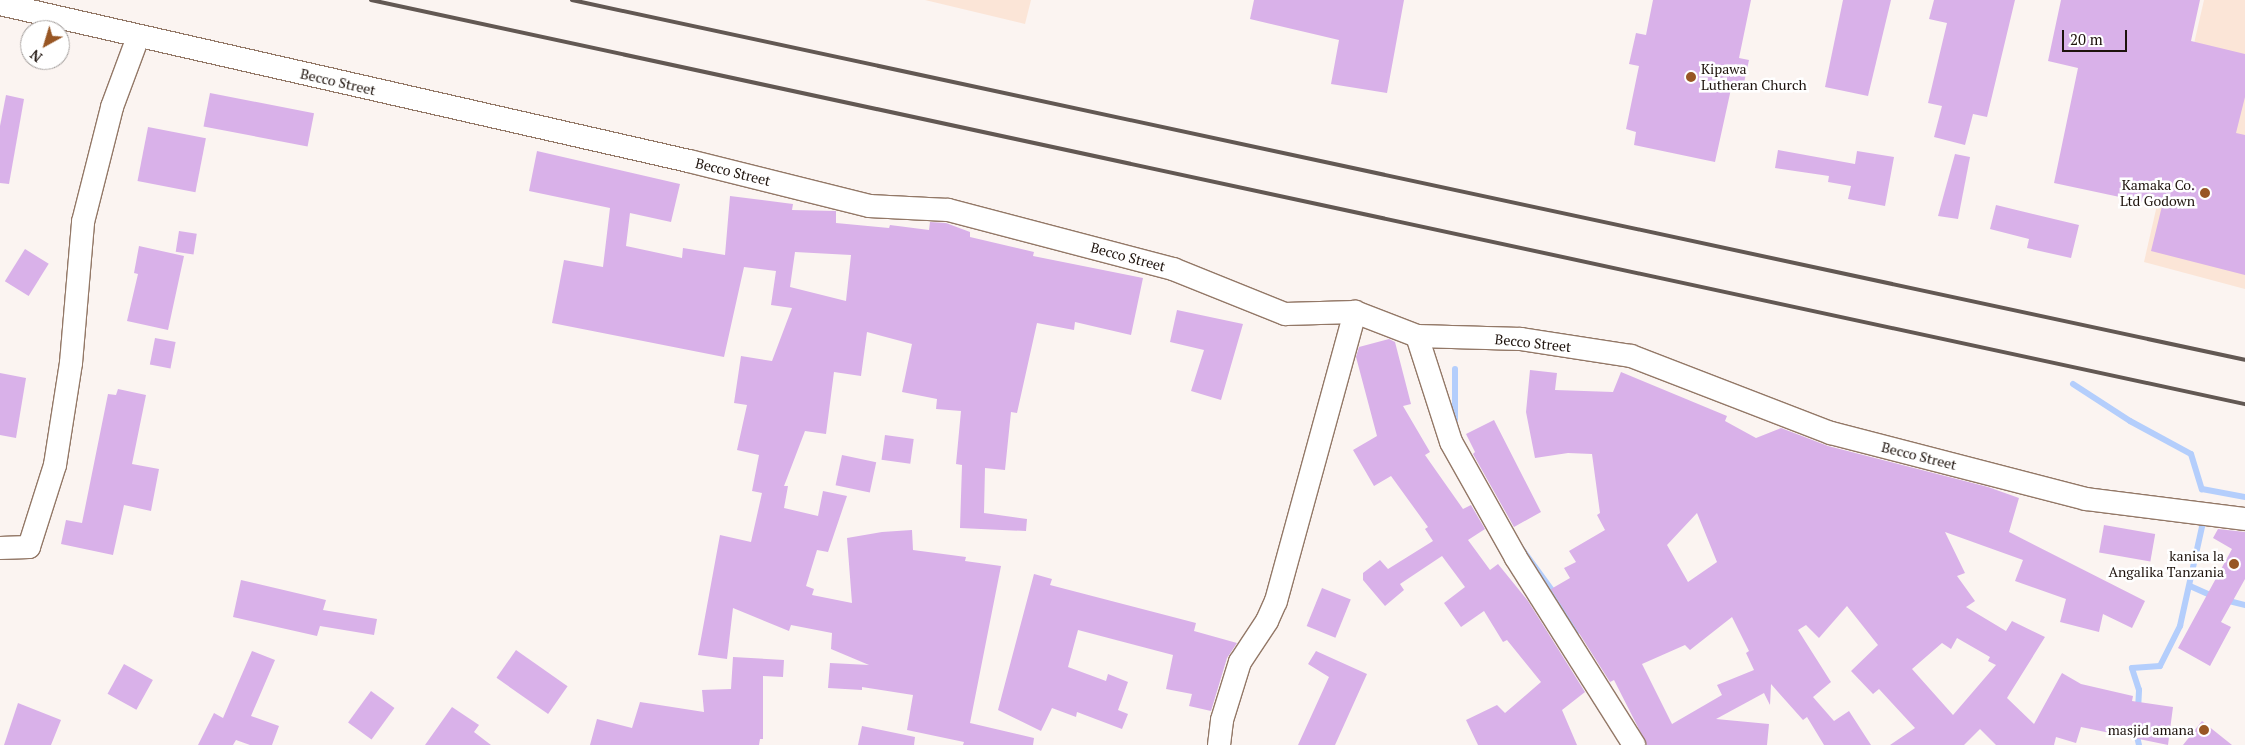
<!DOCTYPE html>
<style>
body{margin:0}
#map{position:relative;width:2245px;height:745px;overflow:hidden;background:#fbf4f1;font-family:"PT Serif",serif}
div>[style]{position:absolute}
.built>*{inset:0;background:#fbe5d7}
.stream>*{height:6px;margin:-3px;padding:0 3px;transform-origin:3px;border-radius:3px;background:#b4cefc}
.building>*{inset:0;background:#d9b1e9;transform-origin:0 0}
.roads{filter:drop-shadow(1px 0 #937867) drop-shadow(-1px 0 #937867) drop-shadow(0 1px #937867) drop-shadow(0 -1px #937867)}
.minor>*{height:22px;margin:-11px;padding:0 11px;transform-origin:11px;border-radius:11px;background:#fff}
.rail>*{height:4px;margin:-2px;padding:0 2px;transform-origin:2px;border-radius:2px;background:#625853}
.dots>*{width:14px;height:14px;translate:-50% -50%;box-sizing:border-box;border:2px solid #fff;border-radius:50%}
span{translate:-50% -50%;white-space:nowrap;text-align:center;line-height:1.15;-webkit-text-stroke:5px #fff;paint-order:stroke}
.poi-label{font-size:14px;color:#1d120c}
.left{translate:0 -50%;text-align:left}
.right{translate:-100% -50%;text-align:right}
.street-label{font-size:14px;color:#1d120c}
.north{position:absolute;left:20px;top:20px;width:50px;height:50px;box-sizing:border-box;background:#fff;border:1px solid #a5a09e;border-radius:50%;rotate:219deg;font-size:14px;font-weight:700;line-height:20px;text-align:center;color:#1d120c}
.north::after{content:'';display:block;margin:auto;width:18px;height:22px;background:#985624;clip-path:polygon(50% 0,100% 100%,50% 72%,0 100%)}
.scale{position:absolute;left:2062px;top:30px;width:65px;height:22px;box-sizing:border-box;border:2px solid #1d120c;border-top:0;padding-left:6px;font-size:15px;line-height:18px;white-space:nowrap;color:#1d120c;-webkit-text-stroke:4px #fff;paint-order:stroke}
</style>
<div id="map">
<div class="built">
<div style="clip-path:polygon(925px 0,1031px 0,1025px 24px)"></div>
<div style="clip-path:polygon(2204px 0,2245px 0,2245px 289px,2144px 262px)"></div>
</div>
<div class="stream">
<div style="left:2073px;top:384px;width:68px;rotate:33deg"></div>
<div style="left:2130px;top:421px;width:69px;rotate:28.4deg"></div>
<div style="left:2191px;top:454px;width:37px;rotate:73deg"></div>
<div style="left:2202px;top:489px;width:44px;rotate:10.5deg"></div>
<div style="left:1455px;top:420px;width:51px;rotate:-90deg"></div>
<div style="left:1522px;top:549px;width:63px;rotate:54deg"></div>
<div style="left:1559px;top:600px;width:37px;rotate:63deg"></div>
<div style="left:2190px;top:586px;width:27px;rotate:24deg"></div>
<div style="left:2225px;top:600px;width:21px;rotate:14deg"></div>
<div style="left:2138px;top:710px;width:20px;rotate:-87deg"></div>
<div style="left:2139px;top:690px;width:23px;rotate:-108deg"></div>
<div style="left:2132px;top:668px;width:28px;rotate:-4deg"></div>
<div style="left:2160px;top:666px;width:45px;rotate:-63.4deg"></div>
<div style="left:2180px;top:626px;width:111px;rotate:-77.5deg"></div>
<div style="left:2136px;top:732px;width:13px;rotate:77deg"></div>
</div>
<div class="building">
<div style="clip-path:polygon(1254px 0,1404px 0,1387px 93px,1331px 84px,1339px 40px,1250px 19px)"></div>
<div style="clip-path:polygon(1653px 0,1751px 0,1739px 58px,1749px 60px,1742px 92px,1731px 89px,1715px 162px,1634px 145px,1636px 132px,1626px 129px,1639px 66px,1629px 64px,1636px 33px,1646px 35px)"></div>
<div style="clip-path:polygon(1843px 0,1891px 0,1868px 96px,1825px 87px)"></div>
<div style="clip-path:polygon(1934px 0,2015px 0,1987px 117px,1973px 114px,1965px 145px,1934px 137px,1942px 106px,1928px 103px,1947px 23px,1929px 19px)"></div>
<div style="clip-path:polygon(2061px 0,2200px 0,2191px 41px,2245px 54px,2245px 97px,2236px 133px,2245px 135px,2245px 275px,2151px 251px,2162px 206px,2054px 183px,2078px 68px,2048px 61px)"></div>
<div style="left:210px;top:93px;width:106px;height:34px;rotate:11deg"></div>
<div style="clip-path:polygon(6px 95px,24px 99px,9px 184px,0 183px,0 126px)"></div>
<div style="left:148px;top:127px;width:59px;height:55px;rotate:11deg"></div>
<div style="clip-path:polygon(1778px 150px,1855px 164px,1857px 151px,1894px 157px,1885px 206px,1848px 199px,1851px 186px,1828px 182px,1829px 176px,1775px 168px)"></div>
<div style="clip-path:polygon(evenodd,537px 151px,680px 184px,671px 222px,630px 213px,626px 246px,682px 258px,683px 248px,725px 255px,730px 196px,793px 204px,792px 210px,836px 211px,836px 223px,889px 228px,890px 225px,929px 230px,930px 222px,946px 223px,970px 232px,970px 237px,1034px 252px,1033px 256px,1143px 278px,1131px 335px,1075px 322px,1074px 330px,1037px 323px,1017px 413px,1011px 412px,1005px 470px,985px 468px,984px 513px,1027px 519px,1026px 531px,960px 528px,962px 465px,956px 464px,961px 411px,936px 409px,937px 399px,902px 392px,912px 344px,867px 332px,861px 376px,834px 372px,826px 434px,805px 431px,784px 486px,788px 486px,784px 508px,818px 516px,823px 491px,847px 496px,828px 552px,817px 550px,806px 586px,814px 589px,812px 595px,852px 603px,847px 538px,882px 532px,912px 530px,913px 550px,966px 557px,965px 561px,1001px 566px,970px 723px,1034px 738px,1033px 745px,963px 745px,964px 742px,907px 730px,913px 695px,862px 687px,862px 690px,828px 688px,830px 663px,869px 665px,831px 649px,832px 633px,791px 625px,789px 631px,733px 608px,727px 659px,698px 655px,720px 535px,751px 542px,762px 493px,752px 491px,759px 455px,737px 450px,747px 405px,734px 403px,741px 356px,772px 361px,792px 308px,771px 305px,776px 271px,744px 267px,724px 357px,552px 323px,564px 260px,603px 267px,610px 208px,529px 191px,537px 151px,795px 252px,851px 255px,846px 301px,790px 287px,795px 252px)"></div>
<div style="clip-path:polygon(1955px 154px,1970px 157px,1958px 219px,1938px 216px)"></div>
<div style="clip-path:polygon(1996px 205px,2079px 225px,2071px 258px,2027px 248px,2029px 239px,1990px 229px)"></div>
<div style="left:179px;top:231px;width:18px;height:21px;rotate:9deg"></div>
<div style="clip-path:polygon(139px 246px,184px 256px,168px 330px,127px 321px,138px 274px,134px 273px)"></div>
<div style="left:25px;top:249px;width:28px;height:38px;rotate:32deg"></div>
<div style="clip-path:polygon(1177px 310px,1243px 324px,1221px 400px,1191px 391px,1204px 350px,1170px 342px)"></div>
<div style="left:155px;top:338px;width:21px;height:27px;rotate:11deg"></div>
<div style="clip-path:polygon(1389px 339px,1395px 342px,1411px 404px,1403px 406px,1430px 452px,1425px 455px,1463px 509px,1471px 505px,1485px 529px,1468px 540px,1490px 570px,1498px 564px,1528px 601px,1585px 692px,1562px 710px,1577px 745px,1478px 745px,1466px 720px,1497px 705px,1505px 713px,1541px 682px,1507px 640px,1503px 642px,1484px 611px,1461px 627px,1444px 603px,1465px 587px,1442px 556px,1400px 584px,1404px 590px,1385px 606px,1363px 580px,1363px 573px,1380px 560px,1388px 569px,1433px 541px,1425px 529px,1428px 527px,1391px 476px,1374px 486px,1353px 450px,1377px 436px,1356px 357px,1359px 347px)"></div>
<div style="clip-path:polygon(evenodd,1530px 370px,1557px 373px,1555px 390px,1613px 392px,1621px 372px,1727px 416px,1725px 421px,1756px 438px,1781px 428px,1828px 446px,1988px 487px,2019px 498px,2009px 532px,2145px 601px,2132px 628px,2103px 614px,2099px 632px,2060px 622px,2066px 599px,2015px 581px,2023px 560px,1945px 532px,1965px 573px,1957px 576px,1975px 601px,1966px 607px,2006px 631px,2012px 621px,2045px 637px,2007px 698px,2034px 724px,2062px 673px,2081px 684px,2133px 696px,2132px 701px,2173px 707px,2168px 745px,2081px 727px,2076px 743px,2056px 737px,2054px 745px,1996px 745px,1980px 729px,1964px 745px,1890px 745px,1915px 728px,1879px 689px,1873px 694px,1851px 671px,1878px 645px,1847px 606px,1819px 638px,1806px 625px,1798px 630px,1831px 682px,1813px 697px,1834px 721px,1849px 711px,1871px 745px,1824px 745px,1807px 717px,1803px 720px,1771px 684px,1770px 705px,1764px 693px,1716px 719px,1769px 724px,1767px 745px,1647px 745px,1614px 680px,1610px 682px,1551px 589px,1570px 578px,1564px 568px,1576px 562px,1569px 551px,1605px 530px,1597px 515px,1600px 513px,1592px 454px,1568px 453px,1535px 458px,1526px 412px,1530px 370px,1697px 513px,1717px 562px,1688px 582px,1667px 545px,1697px 513px,1530px 370px,1732px 617px,1749px 651px,1746px 653px,1754px 670px,1717px 685px,1722px 695px,1672px 724px,1642px 664px,1685px 645px,1690px 650px,1732px 617px,1530px 370px,1957px 638px,1990px 657px,1988px 661px,1996px 665px,1953px 715px,1912px 669px,1942px 643px,1951px 649px,1957px 638px)"></div>
<div style="clip-path:polygon(0 373px,26px 378px,16px 438px,0 435px)"></div>
<div style="clip-path:polygon(118px 389px,146px 395px,132px 464px,159px 469px,151px 511px,124px 505px,113px 555px,61px 544px,66px 520px,82px 523px,108px 394px,116px 395px)"></div>
<div style="clip-path:polygon(1494px 420px,1541px 512px,1514px 527px,1473px 454px,1475px 452px,1466px 434px)"></div>
<div style="left:885px;top:435px;width:29px;height:25px;rotate:8deg"></div>
<div style="left:842px;top:455px;width:35px;height:31px;rotate:12deg"></div>
<div style="left:2104px;top:525px;width:52px;height:28px;rotate:10deg"></div>
<div style="clip-path:polygon(2218px 529px,2245px 532px,2245px 579px,2221px 622px,2231px 627px,2210px 666px,2178px 648px,2232px 549px,2213px 538px)"></div>
<div style="clip-path:polygon(1034px 574px,1052px 579px,1050px 585px,1196px 623px,1194px 631px,1237px 643px,1227px 658px,1211px 711px,1189px 706px,1192px 694px,1166px 689px,1173px 655px,1078px 630px,1068px 667px,1106px 681px,1108px 674px,1128px 682px,1118px 710px,1128px 714px,1122px 729px,1077px 712px,1076px 717px,1052px 708px,1041px 731px,998px 710px)"></div>
<div style="clip-path:polygon(241px 580px,326px 600px,323px 610px,377px 619px,374px 635px,320px 626px,317px 636px,233px 617px)"></div>
<div style="left:1322px;top:588px;width:31px;height:41px;rotate:22deg"></div>
<div style="left:516px;top:650px;width:63px;height:34px;rotate:35deg"></div>
<div style="clip-path:polygon(252px 651px,275px 660px,251px 716px,279px 726px,272px 745px,250px 745px,236px 740px,233px 745px,198px 745px,214px 713px,223px 718px)"></div>
<div style="clip-path:polygon(1316px 651px,1367px 674px,1335px 745px,1298px 745px,1329px 677px,1308px 664px)"></div>
<div style="clip-path:polygon(733px 657px,784px 660px,783px 677px,763px 676px,763px 739px,760px 739px,759px 745px,590px 745px,597px 719px,632px 728px,640px 702px,704px 712px,702px 690px,731px 689px)"></div>
<div style="left:124px;top:664px;width:33px;height:34px;rotate:29deg"></div>
<div style="left:371px;top:691px;width:29px;height:39px;rotate:36deg"></div>
<div style="clip-path:polygon(18px 703px,61px 720px,51px 745px,4px 745px)"></div>
<div style="clip-path:polygon(452px 707px,479px 725px,474px 732px,491px 745px,425px 745px)"></div>
<div style="clip-path:polygon(2202px 721px,2232px 745px,2183px 745px)"></div>
<div style="clip-path:polygon(862px 726px,915px 737px,914px 745px,858px 745px)"></div>
</div>
<div class="roads">
<div class="minor">
<div style="left:0;top:4px;width:707px;rotate:12.84deg"></div>
<div style="left:689px;top:161px;width:186px;rotate:14deg"></div>
<div style="left:869px;top:206px;width:79px;rotate:2.9deg"></div>
<div style="left:948px;top:210px;width:233px;rotate:14.7deg"></div>
<div style="left:1173px;top:269px;width:121px;rotate:21.9deg"></div>
<div style="left:1285px;top:314px;width:70px;rotate:-1.6deg"></div>
<div style="left:1355px;top:312px;width:66px;rotate:21.2deg"></div>
<div style="left:1417px;top:336px;width:104px;rotate:1.7deg"></div>
<div style="left:1521px;top:339px;width:111px;rotate:8.8deg"></div>
<div style="left:1631px;top:356px;width:214px;rotate:21.1deg"></div>
<div style="left:1831px;top:433px;width:263px;rotate:14.5deg"></div>
<div style="left:2086px;top:499px;width:160px;rotate:7.2deg"></div>
<div style="left:1417px;top:336px;width:111px;rotate:72.2deg"></div>
<div style="left:1451px;top:442px;width:133px;rotate:60.7deg"></div>
<div style="left:1516px;top:558px;width:221px;rotate:57.7deg"></div>
<div style="left:0;top:548px;width:29px;rotate:-2deg"></div>
<div style="left:29px;top:547px;width:86px;rotate:-72.4deg"></div>
<div style="left:55px;top:465px;width:103px;rotate:-81.1deg"></div>
<div style="left:71px;top:363px;width:142px;rotate:-85.1deg"></div>
<div style="left:83px;top:222px;width:119px;rotate:-75.8deg"></div>
<div style="left:112px;top:107px;width:75px;rotate:-69.6deg"></div>
<div style="left:1219px;top:745px;width:25px;rotate:-83deg"></div>
<div style="left:1222px;top:720px;width:61px;rotate:-72.8deg"></div>
<div style="left:1240px;top:662px;width:49px;rotate:-56.6deg"></div>
<div style="left:1267px;top:621px;width:22px;rotate:-66deg"></div>
<div style="left:1276px;top:601px;width:300px;rotate:-74.7deg"></div>
</div>
</div>
<div class="rail">
<div style="left:371px;top:0;width:1917px;rotate:12.17deg"></div>
<div style="left:572px;top:0;width:1711px;rotate:12.14deg"></div>
</div>
<div class="dots">
<div style="left:1691px;top:77px;background:#985624"></div>
<div style="left:2205px;top:193px;background:#985624"></div>
<div style="left:2234px;top:564px;background:#985624"></div>
<div style="left:2204px;top:730px;background:#985624"></div>
</div>
<div class="poi-label">
<span class="left" style="left:1701px;top:77px">Kipawa<br>Lutheran Church</span>
<span class="right" style="left:2195px;top:193px">Kamaka Co.<br>Ltd Godown</span>
<span class="right" style="left:2224px;top:564px">kanisa la<br>Angalika Tanzania</span>
<span class="right" style="left:2194px;top:730px">masjid amana</span>
</div>
<div class="street-label">
<span style="left:338px;top:82px;rotate:13deg">Becco Street</span>
<span style="left:733px;top:172px;rotate:14deg">Becco Street</span>
<span style="left:1128px;top:257px;rotate:15deg">Becco Street</span>
<span style="left:1533px;top:343px;rotate:6deg">Becco Street</span>
<span style="left:1919px;top:456px;rotate:14deg">Becco Street</span>
</div>
<div class="north">N</div>
<div class="scale">20 m</div>
</div>
